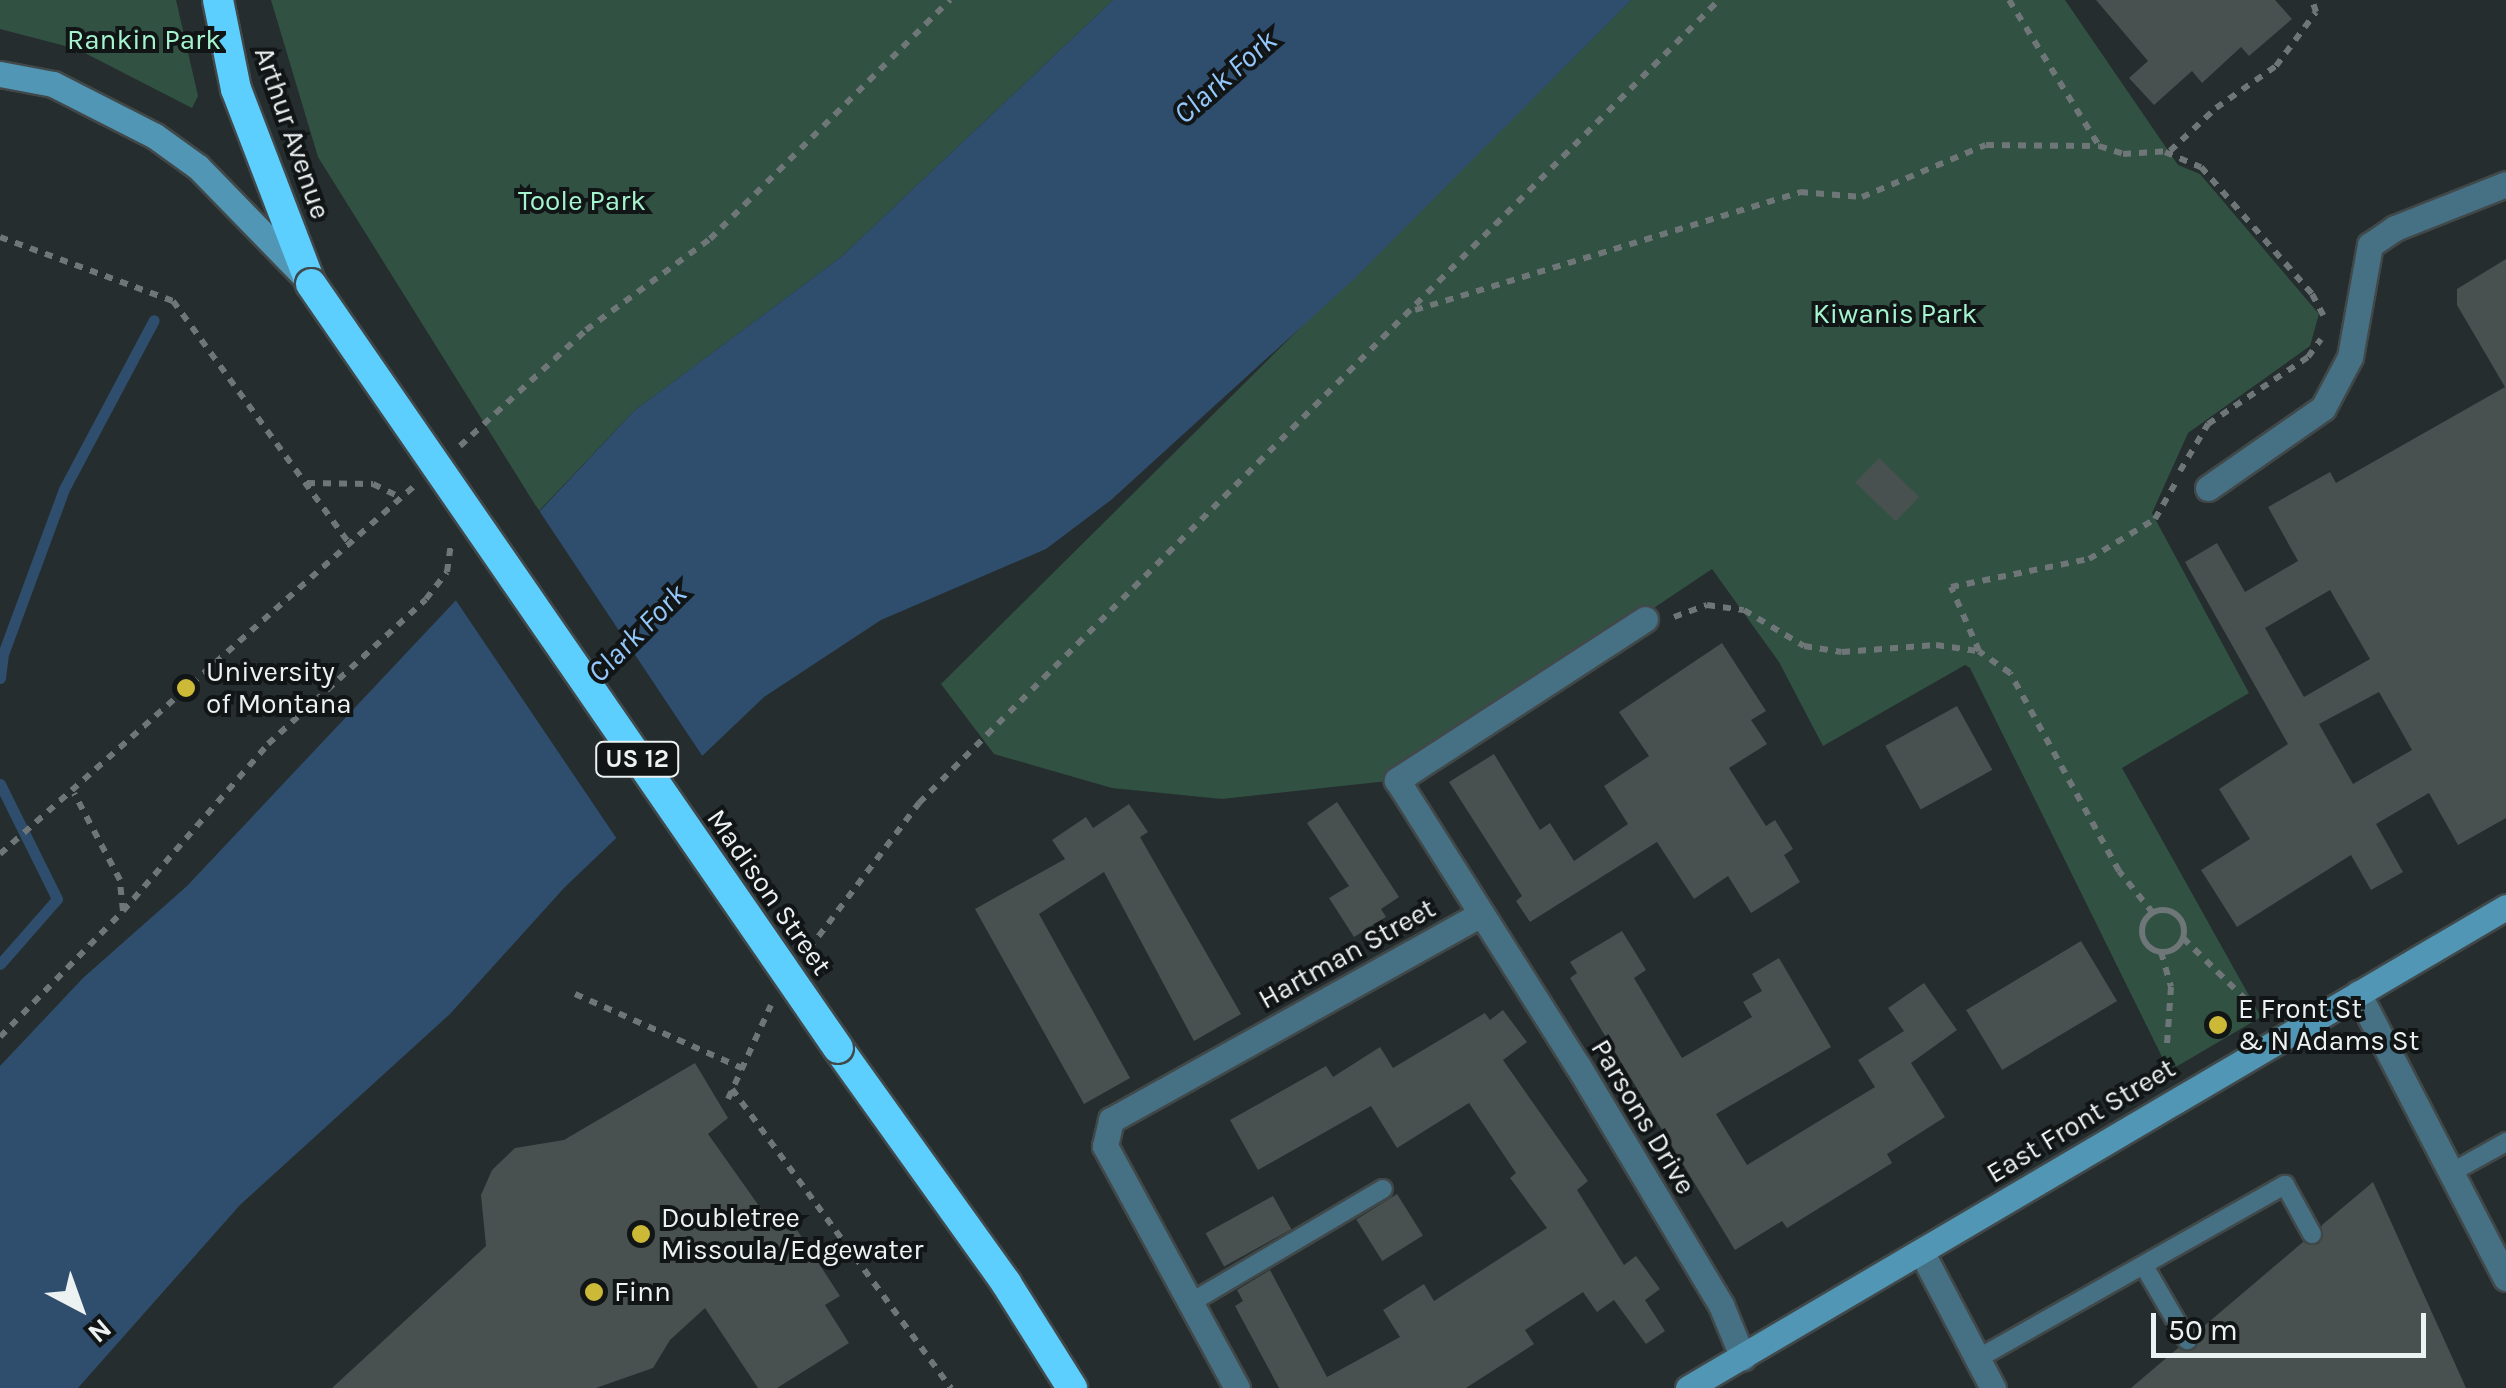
<!DOCTYPE html>
<style>
body{margin:0}
#map{position:relative;width:2506px;height:1388px;overflow:hidden;background:#252d2e;font-family:Karla,sans-serif}
div>[style]{position:absolute}
.green>*{inset:0;background:#315143}
.water>*{inset:0;background:#2f4d6c}
.pier>*{inset:0;background:#252d2e}
.stream>*{height:11px;margin:-5.5px;padding:0 5.5px;transform-origin:5.5px;border-radius:5.5px;background:#2f4d6c}
.building>*{inset:0;background:#48514f;transform-origin:0 0}
.path>*{height:6px;margin-top:-3px;transform-origin:0;background:repeating-linear-gradient(90deg,#6f7677 0 8px,transparent 0 16px)}
.path>.ring{margin:-3px;padding:0;box-sizing:content-box;background:none;border:6px solid #6f7677;border-radius:50%}
.roads{filter:drop-shadow(2px 0 #414849) drop-shadow(-2px 0 #414849) drop-shadow(0 2px #414849) drop-shadow(0 -2px #414849)}
.lane>*{height:18px;margin:-9px;padding:0 9px;transform-origin:9px;border-radius:9px;background:#467083}
.street>*{height:25px;margin:-12.5px;padding:0 12.5px;transform-origin:12.5px;border-radius:12.5px;background:#467083}
.secondary>*{height:25px;margin:-12.5px;padding:0 12.5px;transform-origin:12.5px;border-radius:12.5px;background:#5197b5}
.highway>*{height:30px;margin:-15px;padding:0 15px;transform-origin:15px;border-radius:15px;background:#5ccfff}
.bridges{filter:drop-shadow(2px 0 #414849) drop-shadow(-2px 0 #414849) drop-shadow(0 2px #414849) drop-shadow(0 -2px #414849)}
.highway-bridge>*{height:30px;margin:-15px;padding:0 15px;transform-origin:15px;border-radius:15px;background:#5ccfff}
.dots>*{width:28px;height:28px;translate:-50% -50%;box-sizing:border-box;border:5px solid #111515;border-radius:50%}
span{translate:-50% -50%;white-space:nowrap;text-align:center;line-height:1.15;-webkit-text-stroke:8px #111515;paint-order:stroke}
.shield-label span{padding:2px 8px;background:#111515;border:2px solid;border-radius:8px;-webkit-text-stroke-width:0}
.shield-label{font-size:25px;color:#ecf1f2;font-weight:700}
.park-label{font-size:28px;color:#a5f4d0}
.street-label{font-size:28px;color:#ecf1f2}
.poi-label{font-size:28px;color:#ecf1f2}
.left{translate:0 -50%;text-align:left}
.water-label{font-size:30px;color:#94c8fd;font-style:italic}
.north{position:absolute;left:30px;top:1258px;width:100px;height:100px;-webkit-text-stroke:8px #111515;paint-order:stroke;rotate:139deg;font-size:28px;font-weight:700;line-height:40px;text-align:center;color:#ecf1f2}
.north::after{content:'';display:block;margin:auto;width:35px;height:45px;background:#ecf1f2;clip-path:polygon(50% 0,100% 100%,50% 72%,0 100%)}
.scale{position:absolute;left:2151px;top:1313px;width:275px;height:45px;box-sizing:border-box;border:5px solid #ecf1f2;border-top:0;padding-left:12px;font-size:30px;line-height:35px;white-space:nowrap;color:#ecf1f2;-webkit-text-stroke:8px #111515;paint-order:stroke}
</style>
<div id="map">
<div class="green">
<div style="clip-path:polygon(0 0,176px 0,198px 96px,192px 108px,77px 49px,0 29px)"></div>
<div style="clip-path:polygon(271px 0,1113px 0,841px 257px,634px 411px,539px 511px,318px 157px)"></div>
<div style="clip-path:polygon(1631px 0,2065px 0,2178px 165px,2200px 174px,2319px 314px,2310px 346px,2188px 433px,2152px 513px,2249px 693px,2122px 768px,2261px 1017px,2169px 1071px,1970px 668px,1965px 665px,1823px 746px,1779px 662px,1712px 569px,1397px 780px,1222px 799px,1112px 788px,994px 754px,941px 684px)"></div>
</div>
<div class="water">
<div style="clip-path:polygon(1113px 0,1631px 0,1354px 279px,1111px 500px,1046px 549px,881px 620px,764px 697px,564px 888px,450px 1014px,240px 1205px,78px 1388px,0 1388px,0 1066px,83px 978px,187px 886px,634px 411px,841px 257px)"></div>
</div>
<div class="pier">
<div style="clip-path:polygon(536px 506px,705px 760px,619px 842px,451px 593px)"></div>
</div>
<div class="stream">
<div style="left:0;top:678px;width:24px;rotate:-83deg"></div>
<div style="left:3px;top:654px;width:176px;rotate:-69.7deg"></div>
<div style="left:64px;top:489px;width:191px;rotate:-62deg"></div>
<div style="left:0;top:784px;width:128px;rotate:63.6deg"></div>
<div style="left:57px;top:899px;width:86px;rotate:131.2deg"></div>
</div>
<div class="building">
<div style="clip-path:polygon(2096px 0,2275px 0,2292px 19px,2249px 56px,2241px 47px,2202px 83px,2192px 71px,2154px 105px,2129px 78px,2148px 61px)"></div>
<div style="clip-path:polygon(evenodd,2506px 259px,2506px 818px,2458px 845px,2429px 793px,2376px 824px,2403px 872px,2371px 890px,2351px 855px,2237px 927px,2201px 870px,2250px 839px,2219px 789px,2288px 744px,2185px 562px,2217px 543px,2245px 592px,2298px 561px,2268px 507px,2330px 472px,2336px 483px,2505px 387px,2457px 305px,2457px 289px,2506px 259px,2330px 590px,2370px 659px,2304px 697px,2265px 628px,2330px 590px,2506px 259px,2379px 692px,2412px 750px,2353px 784px,2319px 724px,2379px 692px)"></div>
<div style="left:1879px;top:458px;width:56px;height:34px;rotate:44deg"></div>
<div style="clip-path:polygon(1722px 643px,1766px 711px,1751px 720px,1767px 744px,1729px 768px,1766px 826px,1775px 820px,1793px 849px,1784px 855px,1800px 882px,1751px 913px,1728px 876px,1694px 899px,1657px 842px,1530px 922px,1516px 901px,1522px 896px,1449px 782px,1494px 754px,1540px 830px,1550px 823px,1574px 861px,1628px 824px,1604px 786px,1649px 756px,1619px 712px)"></div>
<div style="left:1957px;top:706px;width:73px;height:82px;rotate:61deg"></div>
<div style="clip-path:polygon(1337px 802px,1399px 897px,1381px 909px,1386px 917px,1354px 937px,1329px 898px,1349px 886px,1307px 823px)"></div>
<div style="clip-path:polygon(1129px 804px,1148px 832px,1140px 837px,1241px 1014px,1194px 1041px,1104px 872px,1039px 914px,1130px 1078px,1084px 1104px,975px 909px,1065px 859px,1052px 840px,1086px 817px,1093px 828px)"></div>
<div style="clip-path:polygon(1622px 931px,1646px 970px,1634px 978px,1682px 1058px,1752px 1017px,1743px 1002px,1762px 991px,1752px 974px,1779px 958px,1831px 1047px,1716px 1114px,1747px 1165px,1875px 1087px,1858px 1060px,1904px 1031px,1888px 1008px,1924px 983px,1957px 1030px,1911px 1063px,1945px 1117px,1887px 1154px,1892px 1163px,1787px 1228px,1782px 1221px,1735px 1250px,1570px 978px,1577px 973px,1570px 962px)"></div>
<div style="left:2081px;top:941px;width:70px;height:134px;rotate:59deg"></div>
<div style="clip-path:polygon(1503px 1010px,1527px 1042px,1503px 1060px,1588px 1181px,1577px 1190px,1624px 1265px,1636px 1256px,1660px 1289px,1645px 1300px,1665px 1331px,1646px 1344px,1614px 1300px,1597px 1312px,1583px 1292px,1525px 1330px,1534px 1344px,1466px 1388px,1279px 1388px,1235px 1306px,1243px 1301px,1237px 1290px,1270px 1270px,1327px 1377px,1400px 1337px,1383px 1310px,1424px 1284px,1434px 1301px,1547px 1228px,1510px 1178px,1516px 1173px,1469px 1103px,1397px 1148px,1371px 1106px,1258px 1170px,1230px 1120px,1326px 1066px,1333px 1077px,1380px 1047px,1393px 1068px,1485px 1013px,1490px 1020px)"></div>
<div style="clip-path:polygon(695px 1063px,728px 1118px,708px 1134px,769px 1220px,784px 1210px,840px 1296px,825px 1305px,849px 1343px,777px 1388px,758px 1388px,705px 1308px,670px 1340px,653px 1368px,596px 1388px,332px 1388px,486px 1246px,481px 1195px,492px 1170px,515px 1148px,564px 1140px)"></div>
<div style="clip-path:polygon(2373px 1182px,2466px 1388px,2131px 1388px,2178px 1348px,2194px 1350px,2197px 1332px,2303px 1242px,2319px 1244px,2322px 1225px)"></div>
<div style="left:1397px;top:1194px;width:49px;height:48px;rotate:58deg"></div>
<div style="left:1273px;top:1196px;width:38px;height:77px;rotate:61deg"></div>
</div>
<div class="path">
<div style="left:2009px;top:0;width:172px;rotate:58.3deg"></div>
<div style="left:2099px;top:146px;width:25px;rotate:18deg"></div>
<div style="left:2123px;top:154px;width:47px;rotate:-3.7deg"></div>
<div style="left:2170px;top:151px;width:63px;rotate:-43.1deg"></div>
<div style="left:2216px;top:108px;width:73px;rotate:-35deg"></div>
<div style="left:2276px;top:66px;width:67px;rotate:-53.5deg"></div>
<div style="left:2316px;top:12px;width:13px;rotate:-108deg"></div>
<div style="left:2165px;top:152px;width:39px;rotate:23deg"></div>
<div style="left:2201px;top:167px;width:169px;rotate:48.8deg"></div>
<div style="left:2312px;top:294px;width:27px;rotate:62deg"></div>
<div style="left:0;top:237px;width:184px;rotate:20.3deg"></div>
<div style="left:173px;top:301px;width:301px;rotate:54deg"></div>
<div style="left:1415px;top:310px;width:403px;rotate:-17deg"></div>
<div style="left:1800px;top:192px;width:62px;rotate:4.6deg"></div>
<div style="left:1862px;top:197px;width:134px;rotate:-22.8deg"></div>
<div style="left:1986px;top:145px;width:113px;rotate:0.5deg"></div>
<div style="left:460px;top:446px;width:171px;rotate:-42.6deg"></div>
<div style="left:586px;top:330px;width:154px;rotate:-36.3deg"></div>
<div style="left:710px;top:239px;width:339px;rotate:-44.9deg"></div>
<div style="left:2180px;top:471px;width:55px;rotate:-59.2deg"></div>
<div style="left:2208px;top:424px;width:120px;rotate:-33.8deg"></div>
<div style="left:2308px;top:357px;width:22px;rotate:-54deg"></div>
<div style="left:307px;top:483px;width:66px;rotate:0.9deg"></div>
<div style="left:373px;top:484px;width:30px;rotate:26deg"></div>
<div style="left:1674px;top:617px;width:35px;rotate:-20deg"></div>
<div style="left:1707px;top:605px;width:37px;rotate:8deg"></div>
<div style="left:1744px;top:610px;width:70px;rotate:31deg"></div>
<div style="left:1804px;top:646px;width:38px;rotate:9deg"></div>
<div style="left:1842px;top:652px;width:94px;rotate:-4.3deg"></div>
<div style="left:1936px;top:645px;width:42px;rotate:8.1deg"></div>
<div style="left:0;top:854px;width:553px;rotate:-41.62deg"></div>
<div class="ring" style="left:2142px;top:910px;width:36px;height:36px"></div>
<div style="left:123px;top:911px;width:221px;rotate:-49deg"></div>
<div style="left:268px;top:744px;width:214px;rotate:-42.5deg"></div>
<div style="left:426px;top:599px;width:34px;rotate:-52deg"></div>
<div style="left:447px;top:572px;width:29px;rotate:-82deg"></div>
<div style="left:2153px;top:913px;width:54px;rotate:-129deg"></div>
<div style="left:2119px;top:871px;width:226px;rotate:-118.8deg"></div>
<div style="left:2010px;top:673px;width:38px;rotate:-145deg"></div>
<div style="left:1979px;top:651px;width:70px;rotate:-113.6deg"></div>
<div style="left:1951px;top:587px;width:141px;rotate:-11.5deg"></div>
<div style="left:2089px;top:559px;width:77px;rotate:-31.2deg"></div>
<div style="left:2155px;top:519px;width:43px;rotate:-60.4deg"></div>
<div style="left:2183px;top:938px;width:87px;rotate:44.5deg"></div>
<div style="left:809px;top:949px;width:183px;rotate:-53deg"></div>
<div style="left:919px;top:803px;width:1133px;rotate:-45.11deg"></div>
<div style="left:2161px;top:952px;width:36px;rotate:74deg"></div>
<div style="left:2171px;top:987px;width:57px;rotate:94deg"></div>
<div style="left:575px;top:994px;width:183px;rotate:23.9deg"></div>
<div style="left:0;top:1037px;width:176px;rotate:-45.7deg"></div>
<div style="left:123px;top:911px;width:31px;rotate:-96deg"></div>
<div style="left:120px;top:880px;width:98px;rotate:-117.9deg"></div>
<div style="left:732px;top:1089px;width:371px;rotate:53.8deg"></div>
<div style="left:728px;top:1099px;width:103px;rotate:-65.4deg"></div>
</div>
<div class="roads">
<div class="lane">
<div style="left:2454px;top:1171px;width:60px;rotate:-29.1deg"></div>
<div style="left:2144px;top:1266px;width:86px;rotate:59.8deg"></div>
<div style="left:1190px;top:1303px;width:224px;rotate:-30.6deg"></div>
<div style="left:1977px;top:1359px;width:354px;rotate:-29.5deg"></div>
<div style="left:2285px;top:1185px;width:56px;rotate:61.1deg"></div>
</div>
<div class="street">
<div style="left:2208px;top:488px;width:140px;rotate:-34.8deg"></div>
<div style="left:2323px;top:408px;width:58px;rotate:-62.1deg"></div>
<div style="left:2350px;top:357px;width:114px;rotate:-79.9deg"></div>
<div style="left:2370px;top:245px;width:30px;rotate:-34deg"></div>
<div style="left:2395px;top:228px;width:119px;rotate:-21.6deg"></div>
<div style="left:1645px;top:619px;width:296px;rotate:147deg"></div>
<div style="left:1397px;top:780px;width:338px;rotate:57.7deg"></div>
<div style="left:1578px;top:1066px;width:279px;rotate:59.1deg"></div>
<div style="left:1721px;top:1305px;width:57px;rotate:67.5deg"></div>
<div style="left:2358px;top:993px;width:321px;rotate:62.6deg"></div>
<div style="left:1922px;top:1253px;width:153px;rotate:62.3deg"></div>
<div style="left:1237px;top:1388px;width:276px;rotate:-118.6deg"></div>
<div style="left:1105px;top:1146px;width:27px;rotate:-77deg"></div>
<div style="left:1111px;top:1120px;width:422px;rotate:-29.1deg"></div>
</div>
<div class="secondary">
<div style="left:0;top:74px;width:54px;rotate:10.7deg"></div>
<div style="left:53px;top:84px;width:114px;rotate:27deg"></div>
<div style="left:155px;top:136px;width:53px;rotate:35.8deg"></div>
<div style="left:198px;top:167px;width:153px;rotate:45.8deg"></div>
<div style="left:1688px;top:1388px;width:949px;rotate:-30.46deg"></div>
</div>
<div class="highway">
<div style="left:218px;top:0;width:91px;rotate:78.6deg"></div>
<div style="left:236px;top:89px;width:209px;rotate:69deg"></div>
<div style="left:838px;top:1048px;width:289px;rotate:54.4deg"></div>
<div style="left:1006px;top:1283px;width:124px;rotate:57.8deg"></div>
</div>
</div>
<div class="bridges">
<div class="highway-bridge">
<div style="left:311px;top:284px;width:928px;rotate:55.4deg"></div>
</div>
</div>
<div class="dots">
<div style="left:186px;top:688px;background:#cdb938"></div>
<div style="left:2218px;top:1025px;background:#cdb938"></div>
<div style="left:641px;top:1234px;background:#cdb938"></div>
<div style="left:594px;top:1292px;background:#cdb938"></div>
</div>
<div class="shield-label">
<span style="left:637px;top:759px">US 12</span>
</div>
<div class="park-label">
<span style="left:144px;top:40px">Rankin Park</span>
<span style="left:582px;top:201px">Toole Park</span>
<span style="left:1895px;top:314px">Kiwanis Park</span>
</div>
<div class="street-label">
<span style="left:292px;top:133px;rotate:71deg">Arthur Avenue</span>
<span style="left:769px;top:892px;rotate:55deg">Madison Street</span>
<span style="left:1347px;top:954px;rotate:-29deg">Hartman Street</span>
<span style="left:1643px;top:1117px;rotate:59deg">Parsons Drive</span>
<span style="left:2081px;top:1121px;rotate:-31deg">East Front Street</span>
</div>
<div class="poi-label">
<span class="left" style="left:206px;top:688px">University<br>of Montana</span>
<span class="left" style="left:2238px;top:1025px">E Front St<br>&amp; N Adams St</span>
<span class="left" style="left:661px;top:1234px">Doubletree<br>Missoula/Edgewater</span>
<span class="left" style="left:614px;top:1292px">Finn</span>
</div>
<div class="water-label">
<span style="left:1225px;top:77px;rotate:-41deg">Clark Fork</span>
<span style="left:637px;top:633px;rotate:-45deg">Clark Fork</span>
</div>
<div class="north">N</div>
<div class="scale">50 m</div>
</div>
